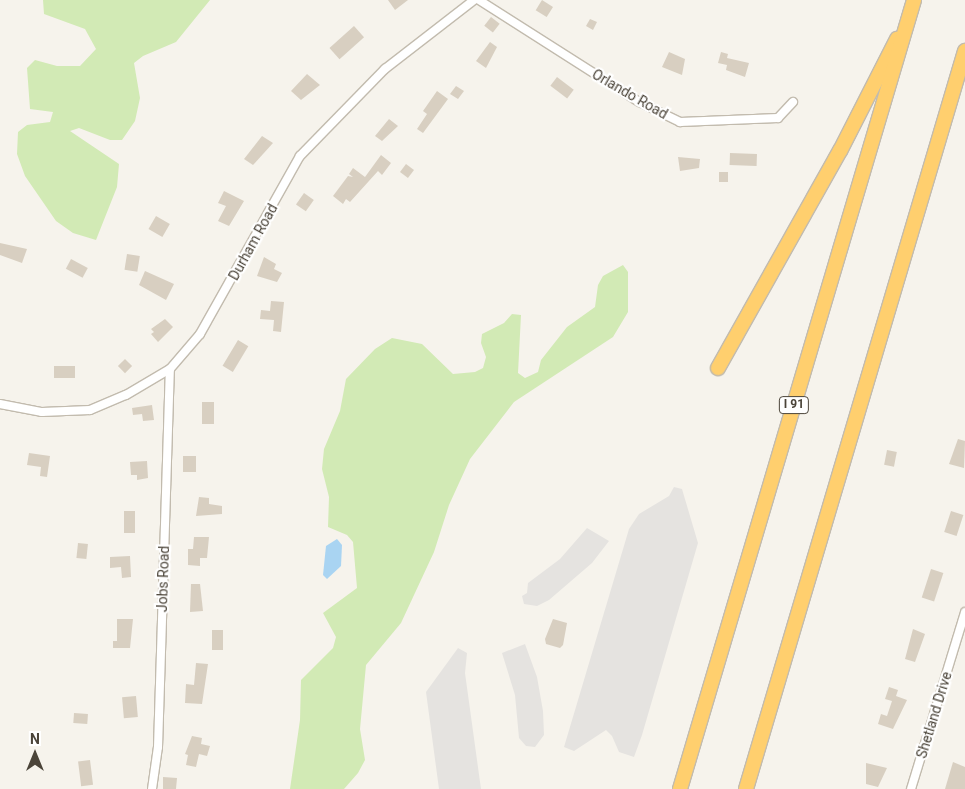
<!DOCTYPE html>
<style>
body{margin:0}
#map{position:relative;width:965px;height:789px;overflow:hidden;background:#f6f3ec;font-family:Roboto,sans-serif}
div>[style]{position:absolute}
.green>*{inset:0;background:#d2eab5}
.parking>*{inset:0;background:#e5e3e0}
.water>*{inset:0;background:#a9d4f2}
.building>*{inset:0;background:#d8cfc1;transform-origin:0 0}
.roads{filter:drop-shadow(1px 0 #c2bbae) drop-shadow(-1px 0 #c2bbae) drop-shadow(0 1px #c2bbae) drop-shadow(0 -1px #c2bbae)}
.minor>*{height:8px;margin:-4px;padding:0 4px;transform-origin:4px;border-radius:4px;background:#fff}
.motorway>*{height:14px;margin:-7px;padding:0 7px;transform-origin:7px;border-radius:7px;background:#ffcf6e}
span{translate:-50% -50%;white-space:nowrap;text-align:center;line-height:1.15;-webkit-text-stroke:4.5px #fff;paint-order:stroke}
.shield-label span{padding:1px 4px;background:#fff;border:1px solid;border-radius:4px;-webkit-text-stroke-width:0}
.shield-label{font-size:12px;color:#4b4439;font-weight:700}
.street-label{font-size:14px;color:#4b4439}
.north{position:absolute;left:10px;top:729px;width:50px;height:50px;-webkit-text-stroke:4px #fff;paint-order:stroke;rotate:0deg;font-size:14px;font-weight:700;line-height:20px;text-align:center;color:#4b4439}
.north::after{content:'';display:block;margin:auto;width:18px;height:22px;background:#4b4439;clip-path:polygon(50% 0,100% 100%,50% 72%,0 100%)}
</style>
<div id="map">
<div class="green">
<div style="clip-path:polygon(43px 0,210px 0,176px 42px,143px 56px,134px 63px,140px 98px,135px 121px,122px 140px,110px 140px,79px 128px,70px 131px,119px 164px,117px 187px,96px 240px,73px 233px,56px 221px,25px 176px,17px 154px,18px 132px,27px 125px,50px 122px,53px 112px,30px 109px,27px 68px,35px 60px,57px 66px,80px 66px,96px 49px,85px 29px,44px 14px)"></div>
<div style="clip-path:polygon(623px 265px,628px 272px,628px 312px,613px 337px,514px 402px,470px 459px,449px 505px,434px 552px,401px 623px,366px 665px,360px 729px,365px 760px,358px 773px,344px 789px,290px 789px,300px 720px,301px 680px,333px 648px,336px 637px,323px 613px,357px 588px,353px 542px,347px 535px,328px 527px,329px 497px,322px 469px,324px 449px,340px 411px,346px 379px,375px 349px,392px 338px,422px 344px,453px 374px,475px 372px,483px 368px,486px 357px,481px 343px,482px 334px,504px 323px,512px 314px,521px 315px,518px 373px,525px 378px,538px 372px,541px 360px,567px 327px,595px 307px,598px 285px,603px 276px)"></div>
</div>
<div class="parking">
<div style="clip-path:polygon(674px 487px,682px 489px,698px 543px,642px 735px,634px 757px,619px 752px,612px 736px,606px 730px,574px 751px,564px 747px,629px 529px,639px 514px,669px 496px)"></div>
<div style="clip-path:polygon(587px 528px,609px 541px,592px 563px,549px 600px,537px 606px,524px 604px,522px 596px,527px 593px,528px 583px,560px 559px)"></div>
<div style="clip-path:polygon(525px 644px,537px 677px,543px 711px,544px 735px,535px 747px,526px 746px,519px 738px,515px 695px,502px 653px)"></div>
<div style="clip-path:polygon(458px 648px,467px 653px,465px 673px,481px 789px,439px 789px,426px 692px)"></div>
</div>
<div class="water">
<div style="clip-path:polygon(337px 539px,342px 545px,341px 566px,327px 579px,323px 575px,326px 546px)"></div>
</div>
<div class="building">
<div style="clip-path:polygon(388px 0,408px 0,395px 10px)"></div>
<div style="left:542px;top:0;width:13px;height:12px;rotate:32deg"></div>
<div style="left:491px;top:17px;width:11px;height:11px;rotate:38deg"></div>
<div style="clip-path:polygon(590px 19px,597px 22px,593px 30px,586px 26px)"></div>
<div style="left:354px;top:26px;width:15px;height:33px;rotate:48deg"></div>
<div style="clip-path:polygon(490px 42px,497px 47px,486px 68px,476px 61px)"></div>
<div style="clip-path:polygon(669px 52px,685px 59px,682px 75px,662px 67px)"></div>
<div style="clip-path:polygon(721px 52px,728px 54px,727px 58px,749px 63px,745px 77px,726px 70px,727px 65px,718px 63px)"></div>
<div style="clip-path:polygon(307px 74px,320px 85px,301px 100px,291px 91px)"></div>
<div style="left:557px;top:77px;width:21px;height:11px;rotate:37deg"></div>
<div style="clip-path:polygon(456px 86px,464px 91px,458px 99px,450px 94px)"></div>
<div style="clip-path:polygon(437px 91px,448px 99px,423px 133px,417px 129px,427px 114px,423px 111px)"></div>
<div style="clip-path:polygon(389px 119px,398px 126px,382px 141px,375px 136px)"></div>
<div style="clip-path:polygon(262px 136px,273px 143px,253px 165px,244px 159px)"></div>
<div style="left:730px;top:153px;width:27px;height:12px;rotate:2deg"></div>
<div style="clip-path:polygon(381px 155px,391px 163px,382px 175px,378px 171px,350px 202px,346px 199px,343px 204px,333px 196px,348px 176px,353px 177px,349px 174px,353px 168px,365px 177px)"></div>
<div style="clip-path:polygon(678px 157px,700px 159px,699px 168px,680px 171px)"></div>
<div style="left:406px;top:164px;width:10px;height:10px;rotate:37deg"></div>
<div style="left:719px;top:172px;width:9px;height:10px"></div>
<div style="clip-path:polygon(224px 191px,244px 201px,229px 226px,218px 221px,226px 206px,218px 203px)"></div>
<div style="left:304px;top:193px;width:12px;height:14px;rotate:35deg"></div>
<div style="left:156px;top:216px;width:16px;height:15px;rotate:30deg"></div>
<div style="clip-path:polygon(0 243px,27px 249px,22px 263px,0 255px)"></div>
<div style="left:127px;top:254px;width:13px;height:16px;rotate:9deg"></div>
<div style="clip-path:polygon(264px 257px,276px 264px,274px 269px,282px 273px,277px 282px,257px 276px)"></div>
<div style="left:71px;top:259px;width:19px;height:11px;rotate:28deg"></div>
<div style="clip-path:polygon(145px 271px,174px 284px,166px 300px,139px 285px)"></div>
<div style="clip-path:polygon(271px 301px,284px 302px,281px 332px,273px 331px,274px 320px,260px 319px,261px 310px,270px 311px)"></div>
<div style="clip-path:polygon(165px 319px,173px 327px,158px 342px,151px 334px,154px 332px,151px 329px)"></div>
<div style="left:238px;top:340px;width:12px;height:30px;rotate:31deg"></div>
<div style="left:125px;top:359px;width:10px;height:10px;rotate:45deg"></div>
<div style="left:54px;top:366px;width:21px;height:12px"></div>
<div style="left:202px;top:402px;width:12px;height:22px"></div>
<div style="clip-path:polygon(152px 405px,154px 420px,143px 421px,142px 414px,133px 415px,132px 408px)"></div>
<div style="clip-path:polygon(958px 439px,965px 441px,964px 468px,949px 464px)"></div>
<div style="left:887px;top:450px;width:10px;height:15px;rotate:11deg"></div>
<div style="clip-path:polygon(29px 453px,50px 456px,47px 477px,40px 476px,41px 467px,27px 465px)"></div>
<div style="left:183px;top:456px;width:13px;height:16px"></div>
<div style="clip-path:polygon(147px 461px,148px 478px,137px 480px,137px 475px,131px 475px,130px 462px)"></div>
<div style="clip-path:polygon(199px 497px,209px 498px,209px 504px,222px 506px,222px 514px,196px 516px)"></div>
<div style="left:124px;top:511px;width:11px;height:22px"></div>
<div style="left:951px;top:511px;width:13px;height:22px;rotate:18deg"></div>
<div style="clip-path:polygon(194px 537px,209px 537px,207px 558px,200px 558px,200px 566px,188px 565px,188px 549px,193px 549px)"></div>
<div style="left:78px;top:543px;width:10px;height:15px;rotate:6deg"></div>
<div style="clip-path:polygon(130px 556px,131px 577px,122px 578px,121px 567px,110px 568px,110px 557px)"></div>
<div style="left:931px;top:569px;width:13px;height:30px;rotate:18deg"></div>
<div style="clip-path:polygon(191px 584px,200px 584px,203px 611px,190px 612px)"></div>
<div style="clip-path:polygon(117px 619px,133px 619px,130px 648px,113px 648px,113px 641px,117px 641px)"></div>
<div style="clip-path:polygon(553px 619px,567px 623px,563px 645px,560px 648px,546px 644px,545px 639px)"></div>
<div style="clip-path:polygon(913px 629px,925px 634px,915px 662px,905px 659px)"></div>
<div style="left:212px;top:630px;width:11px;height:20px"></div>
<div style="clip-path:polygon(196px 663px,208px 664px,202px 704px,185px 703px,186px 684px,194px 685px)"></div>
<div style="clip-path:polygon(889px 687px,898px 690px,896px 696px,907px 700px,893px 729px,878px 724px,881px 714px,887px 716px,892px 701px,885px 699px)"></div>
<div style="left:136px;top:696px;width:21px;height:14px;rotate:85deg"></div>
<div style="left:74px;top:713px;width:14px;height:10px;rotate:4deg"></div>
<div style="clip-path:polygon(192px 736px,202px 738px,201px 744px,210px 746px,207px 756px,199px 754px,196px 767px,186px 765px,188px 755px,185px 754px)"></div>
<div style="left:90px;top:760px;width:25px;height:12px;rotate:83deg"></div>
<div style="clip-path:polygon(953px 762px,965px 767px,965px 789px,945px 789px)"></div>
<div style="clip-path:polygon(866px 763px,887px 768px,878px 787px,866px 784px)"></div>
<div style="clip-path:polygon(163px 777px,177px 778px,176px 789px,163px 789px)"></div>
</div>
<div class="roads">
<div class="minor">
<div style="left:479px;top:0;width:190px;rotate:32.5deg"></div>
<div style="left:639px;top:102px;width:46px;rotate:26deg"></div>
<div style="left:680px;top:122px;width:98px;rotate:-2.3deg"></div>
<div style="left:778px;top:118px;width:22px;rotate:-47deg"></div>
<div style="left:0;top:404px;width:43px;rotate:10.8deg"></div>
<div style="left:42px;top:412px;width:48px;rotate:-2.4deg"></div>
<div style="left:90px;top:410px;width:39px;rotate:-23deg"></div>
<div style="left:126px;top:395px;width:51px;rotate:-30.6deg"></div>
<div style="left:170px;top:369px;width:46px;rotate:-49.4deg"></div>
<div style="left:200px;top:334px;width:204px;rotate:-60.7deg"></div>
<div style="left:300px;top:156px;width:122px;rotate:-45.7deg"></div>
<div style="left:385px;top:69px;width:113px;rotate:-37.8deg"></div>
<div style="left:152px;top:789px;width:42px;rotate:-81.9deg"></div>
<div style="left:158px;top:747px;width:378px;rotate:-88.2deg"></div>
<div style="left:911px;top:789px;width:185px;rotate:-73deg"></div>
</div>
<div class="motorway">
<div style="left:718px;top:368px;width:249px;rotate:-60.7deg"></div>
<div style="left:840px;top:151px;width:126px;rotate:-63deg"></div>
<div style="left:680px;top:789px;width:823px;rotate:-73.48deg"></div>
<div style="left:746px;top:789px;width:770px;rotate:-73.47deg"></div>
</div>
</div>
<div class="shield-label">
<span style="left:794px;top:405px">I 91</span>
</div>
<div class="street-label">
<span style="left:630px;top:94px;rotate:30deg">Orlando Road</span>
<span style="left:253px;top:242px;rotate:-61deg">Durham Road</span>
<span style="left:163px;top:579px;rotate:-88deg">Jobs Road</span>
<span style="left:934px;top:715px;rotate:-73deg">Shetland Drive</span>
</div>
<div class="north">N</div>
</div>
